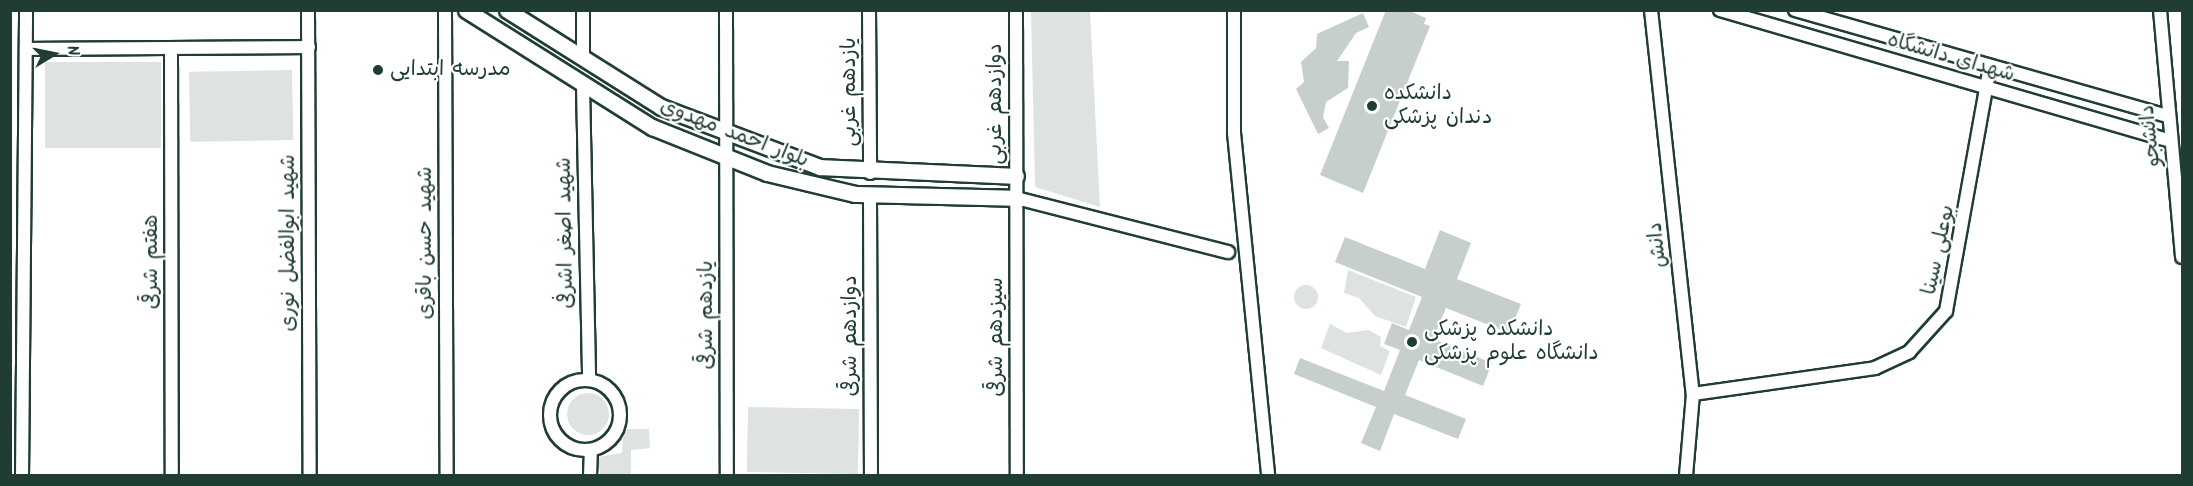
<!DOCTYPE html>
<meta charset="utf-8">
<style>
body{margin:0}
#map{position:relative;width:2193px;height:486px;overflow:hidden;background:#fff;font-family:Kalam,"Playpen Sans Arabic",sans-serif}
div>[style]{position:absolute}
.green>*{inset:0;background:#dee3e2;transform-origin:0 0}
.round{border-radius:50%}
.building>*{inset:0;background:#c7cfcc}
.roads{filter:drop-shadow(2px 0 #1f3d34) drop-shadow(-2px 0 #1f3d34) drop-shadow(0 2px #1f3d34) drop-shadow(0 -2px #1f3d34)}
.minor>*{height:12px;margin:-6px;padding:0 6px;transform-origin:6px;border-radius:6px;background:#fff}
.minor>.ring{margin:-6px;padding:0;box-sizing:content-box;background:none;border:12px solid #fff;border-radius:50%}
.major>*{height:15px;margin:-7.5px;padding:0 7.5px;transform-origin:7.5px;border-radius:7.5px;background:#fff}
.dots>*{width:16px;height:16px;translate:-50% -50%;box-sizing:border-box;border:3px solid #fff;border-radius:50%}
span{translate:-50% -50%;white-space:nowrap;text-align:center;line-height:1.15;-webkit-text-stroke:4.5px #fff;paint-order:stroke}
.street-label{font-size:21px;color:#1f3d34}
.poi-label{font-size:21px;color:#1f3d34}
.left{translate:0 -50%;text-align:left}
.frame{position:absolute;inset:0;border:12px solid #1f3d34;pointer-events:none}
.north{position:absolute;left:24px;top:24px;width:60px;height:60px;-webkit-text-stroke:4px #fff;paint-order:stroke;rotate:80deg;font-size:16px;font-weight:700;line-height:24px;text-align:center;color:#1f3d34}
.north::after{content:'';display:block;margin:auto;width:21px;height:27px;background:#1f3d34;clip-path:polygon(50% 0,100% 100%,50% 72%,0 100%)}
</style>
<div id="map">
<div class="green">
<div style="clip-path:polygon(1031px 11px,1090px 11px,1100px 207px,1035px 187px)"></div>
<div style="left:45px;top:62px;width:116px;height:86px"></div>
<div style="left:292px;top:70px;width:70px;height:103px;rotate:89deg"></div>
<div style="clip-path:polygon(1348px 270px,1416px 297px,1406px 327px,1375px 316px,1359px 298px,1344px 293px)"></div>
<div class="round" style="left:1294px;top:285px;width:24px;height:24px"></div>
<div style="clip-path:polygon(1330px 324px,1347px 333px,1369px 330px,1381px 337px,1380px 346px,1390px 351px,1381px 375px,1321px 348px)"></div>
<div class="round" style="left:567px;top:393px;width:42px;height:42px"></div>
<div style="left:859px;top:409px;width:65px;height:111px;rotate:91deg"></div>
<div style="clip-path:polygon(624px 429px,649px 429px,650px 448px,631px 450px,631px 475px,600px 475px,598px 457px,622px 453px)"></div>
</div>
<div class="building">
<div style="clip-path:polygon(1386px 10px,1407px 10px,1426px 18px,1424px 24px,1430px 26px,1363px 193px,1320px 175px)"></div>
<div style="clip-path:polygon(1363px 13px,1369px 27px,1356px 33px,1337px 61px,1349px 61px,1348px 88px,1326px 102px,1323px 117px,1329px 128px,1318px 134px,1296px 89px,1304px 82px,1301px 62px,1316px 48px,1317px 34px)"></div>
<div style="clip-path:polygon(1440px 230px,1471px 243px,1457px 279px,1521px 304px,1509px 333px,1446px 308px,1433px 339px,1492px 363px,1483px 386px,1419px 360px,1405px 395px,1466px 419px,1458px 439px,1394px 414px,1380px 451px,1361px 443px,1376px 407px,1294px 374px,1300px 358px,1384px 391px,1400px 350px,1384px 344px,1392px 323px,1409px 330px,1422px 297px,1335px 262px,1345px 237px,1425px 269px)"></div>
</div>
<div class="roads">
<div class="minor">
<div style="left:308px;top:10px;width:466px;rotate:89.8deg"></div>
<div style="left:445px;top:10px;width:466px;rotate:89.8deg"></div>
<div style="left:583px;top:10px;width:49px;rotate:90deg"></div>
<div style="left:726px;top:10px;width:466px;rotate:89.9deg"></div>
<div style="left:869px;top:10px;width:163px;rotate:89.6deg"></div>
<div style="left:1016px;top:10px;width:466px;rotate:89.9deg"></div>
<div style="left:1234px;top:10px;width:123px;rotate:90deg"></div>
<div style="left:1234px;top:133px;width:345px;rotate:84.3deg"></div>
<div style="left:1651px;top:10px;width:386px;rotate:83.8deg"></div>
<div style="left:1693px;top:394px;width:82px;rotate:94.9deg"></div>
<div style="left:1720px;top:10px;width:470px;rotate:16.2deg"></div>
<div style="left:1795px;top:10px;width:388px;rotate:15.9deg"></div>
<div style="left:2160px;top:10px;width:248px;rotate:84.9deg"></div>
<div style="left:171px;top:48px;width:428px;rotate:89.9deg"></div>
<div style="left:26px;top:49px;width:283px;rotate:-0.4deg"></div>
<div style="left:583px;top:86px;width:294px;rotate:88.8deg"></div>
<div style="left:870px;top:195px;width:281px;rotate:89.8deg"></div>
<div style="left:1016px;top:198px;width:219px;rotate:14.3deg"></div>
<div class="ring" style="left:550px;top:380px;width:58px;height:58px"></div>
<div style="left:1693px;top:394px;width:184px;rotate:-8.1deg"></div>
<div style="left:1875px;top:368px;width:38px;rotate:-25deg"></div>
<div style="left:1909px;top:352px;width:55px;rotate:-47.9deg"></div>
<div style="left:1946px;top:311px;width:249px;rotate:-79.8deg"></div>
<div style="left:22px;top:476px;width:466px;rotate:-89.5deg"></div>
<div style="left:590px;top:476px;width:26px;rotate:-88deg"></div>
</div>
<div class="major">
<div style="left:466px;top:10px;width:220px;rotate:32.2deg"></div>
<div style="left:652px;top:127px;width:124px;rotate:21.8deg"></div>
<div style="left:767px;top:173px;width:90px;rotate:13.4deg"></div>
<div style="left:855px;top:194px;width:161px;rotate:1.4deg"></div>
<div style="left:507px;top:10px;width:182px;rotate:32.2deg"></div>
<div style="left:661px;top:107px;width:170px;rotate:20.7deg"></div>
<div style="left:820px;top:167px;width:196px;rotate:2.6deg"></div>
</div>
</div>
<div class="dots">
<div style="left:378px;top:70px;background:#1f3d34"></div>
<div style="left:1372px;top:106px;background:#1f3d34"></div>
<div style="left:1412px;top:342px;background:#1f3d34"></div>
</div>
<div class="street-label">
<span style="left:1951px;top:58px;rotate:16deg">شهدای دانشگاه</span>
<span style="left:850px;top:92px;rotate:-90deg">یازدهم غربی</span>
<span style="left:996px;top:104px;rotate:-90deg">دوازدهم غربی</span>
<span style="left:734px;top:134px;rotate:21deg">بلوار احمد مهدوی</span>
<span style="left:2151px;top:136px;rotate:-96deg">دانشجو</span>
<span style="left:566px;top:233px;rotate:-91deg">شهید اصغر اشرفی</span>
<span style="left:289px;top:243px;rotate:-90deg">شهید ابوالفضل نوری</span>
<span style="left:426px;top:243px;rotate:-90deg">شهید حسن باقری</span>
<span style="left:1658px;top:245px;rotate:-96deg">دانش</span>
<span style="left:1939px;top:250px;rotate:-78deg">بوعلی سینا</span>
<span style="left:152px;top:262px;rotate:-90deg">هفتم شرقی</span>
<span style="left:707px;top:315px;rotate:-90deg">یازدهم شرقی</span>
<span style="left:851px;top:336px;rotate:-90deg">دوازدهم شرقی</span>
<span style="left:997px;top:337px;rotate:-90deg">سیزدهم شرقی</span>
</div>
<div class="poi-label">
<span class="left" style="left:390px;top:70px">مدرسه ابتدایی</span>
<span class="left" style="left:1384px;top:106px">دانشکده<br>دندان پزشکی</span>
<span class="left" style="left:1424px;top:342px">دانشکده پزشکی<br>دانشگاه علوم پزشکی</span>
</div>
<div class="frame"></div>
<div class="north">N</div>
</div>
